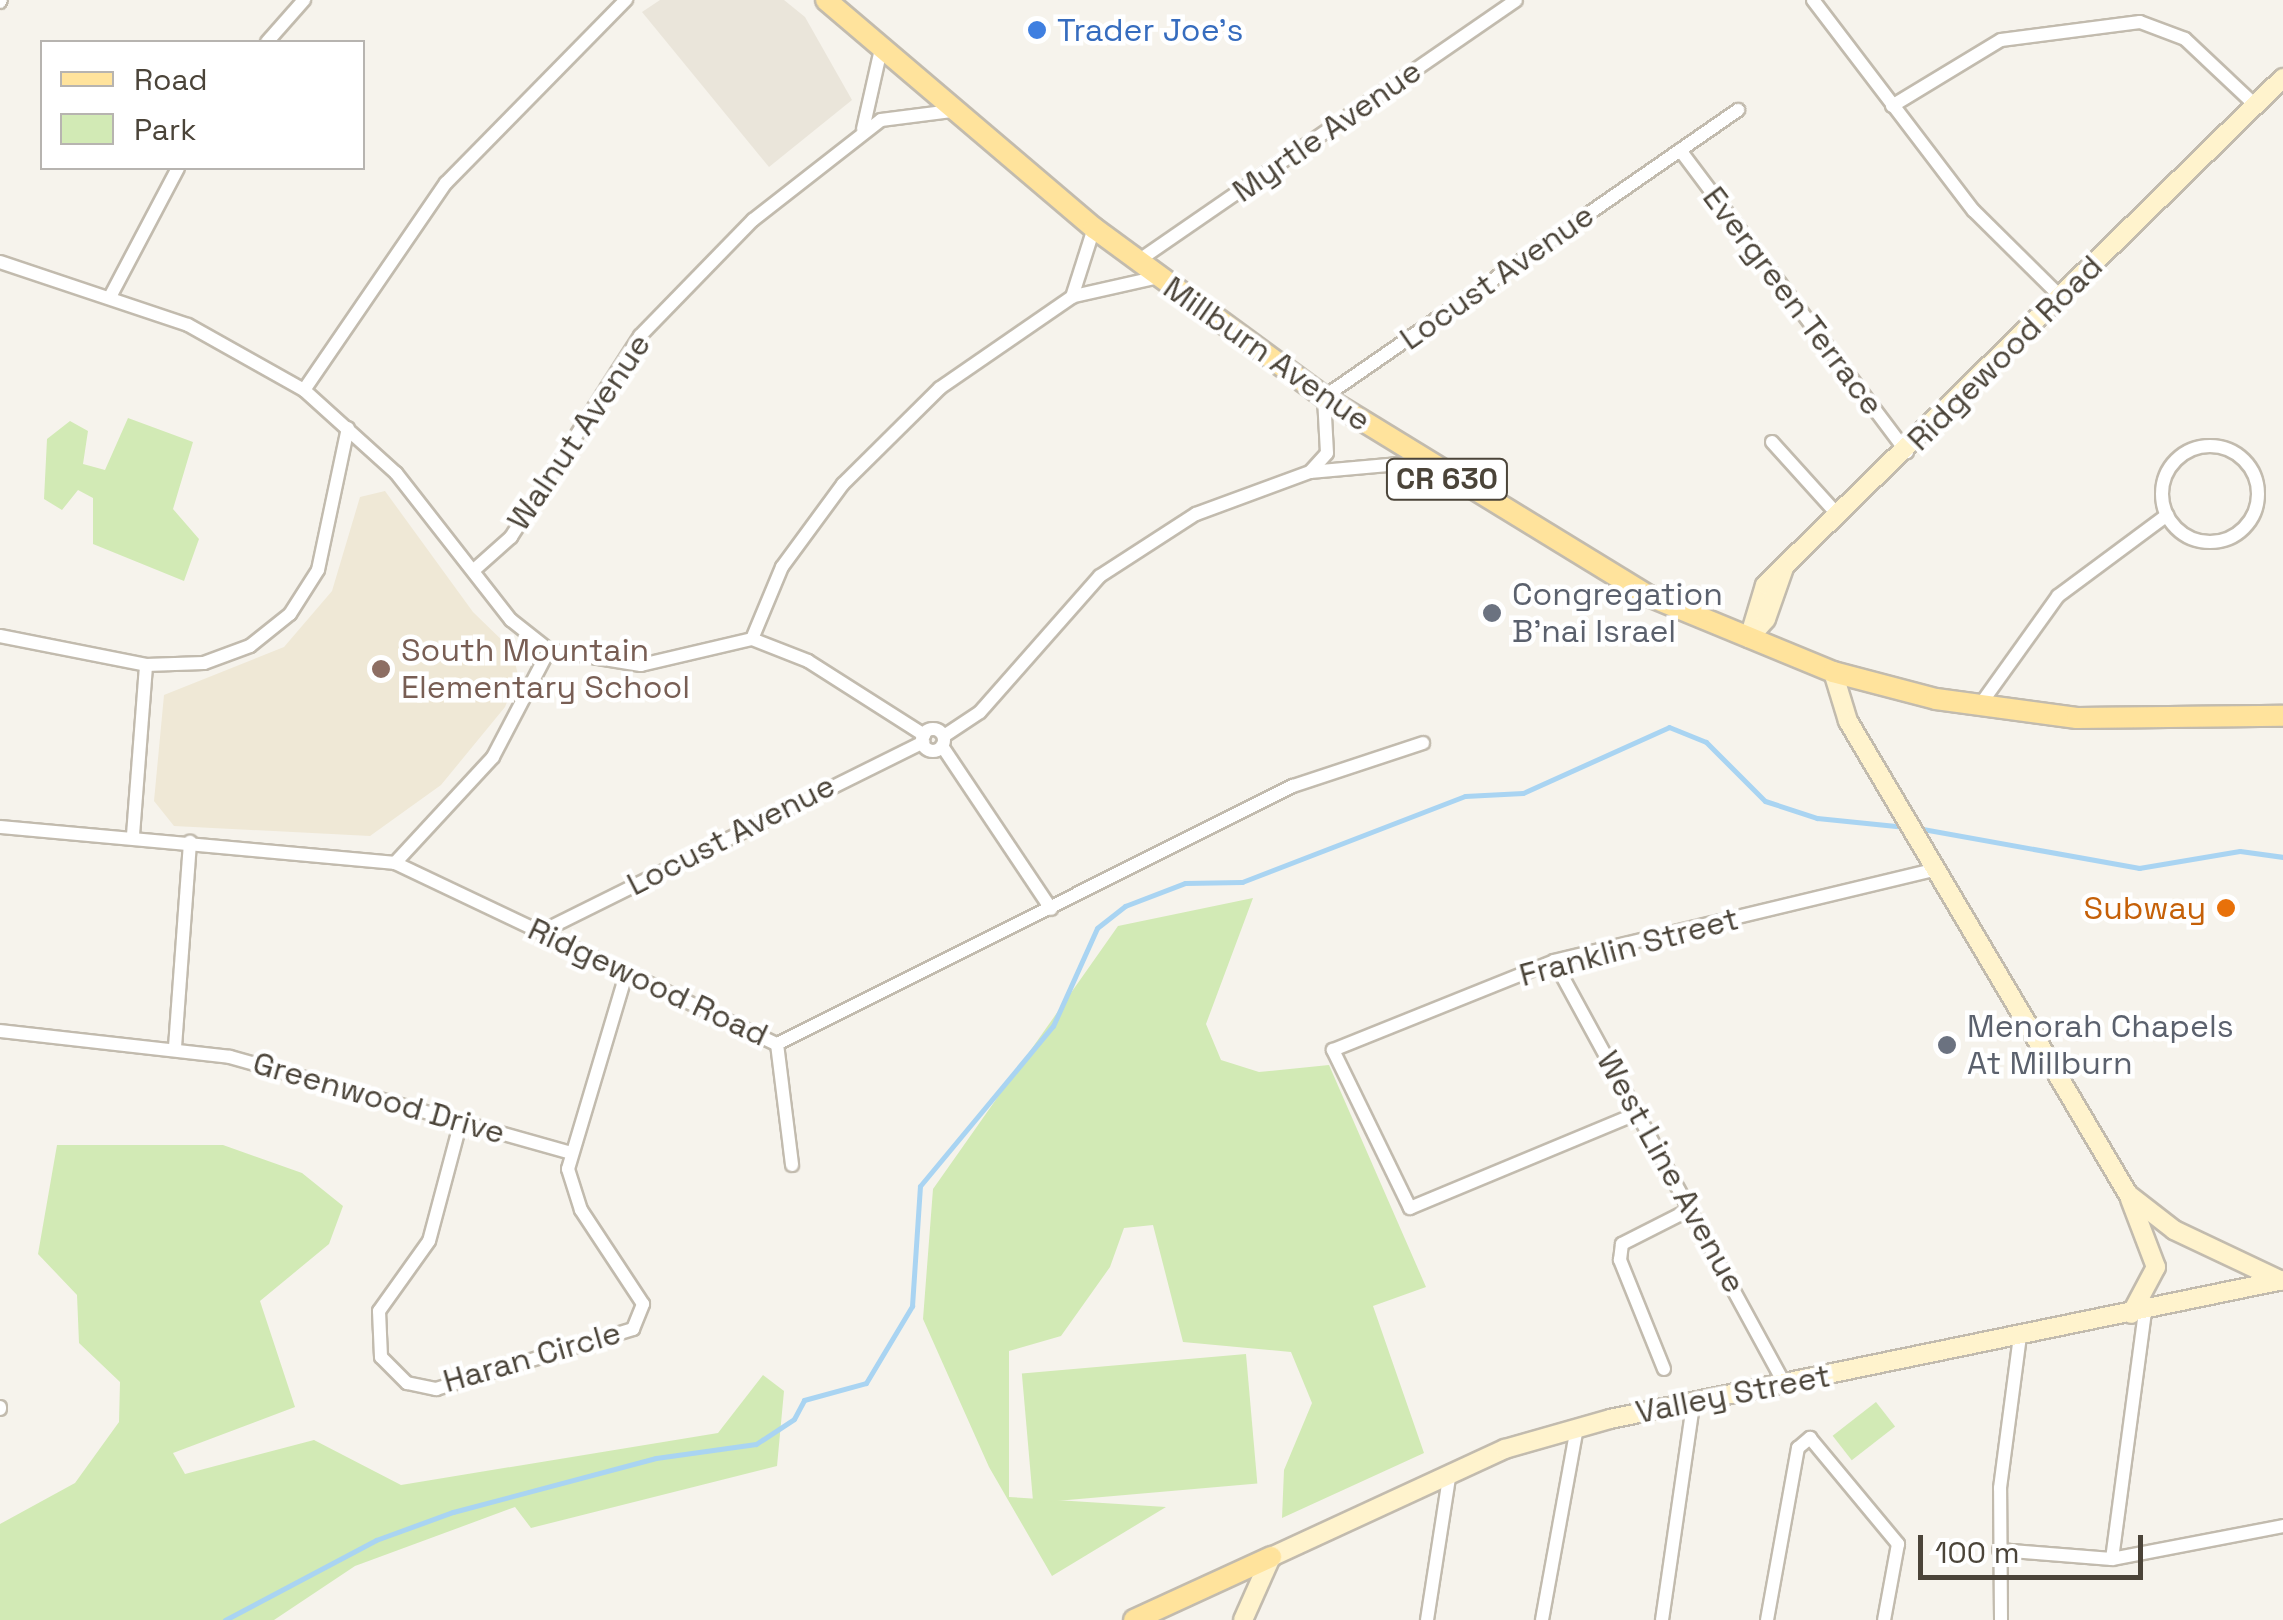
<!DOCTYPE html>
<style>
body{margin:0}
#map{position:relative;width:2283px;height:1620px;overflow:hidden;background:#f6f3ec;font-family:"Space Grotesk",sans-serif}
div>[style]{position:absolute}
.residential>*{inset:0;background:#eae5da}
.education>*{inset:0;background:#efe8d6}
.green>*{inset:0;background:#d2eab5;transform-origin:0 0}
.stream>*{height:5px;margin:-2.5px;padding:0 2.5px;transform-origin:2.5px;border-radius:2.5px;background:#a9d4f2}
.roads{filter:drop-shadow(2px 0 #c2bbae) drop-shadow(-2px 0 #c2bbae) drop-shadow(0 2px #c2bbae) drop-shadow(0 -2px #c2bbae)}
.street>*{height:12px;margin:-6px;padding:0 6px;transform-origin:6px;border-radius:6px;background:#fff}
.street>.ring{margin:-6px;padding:0;box-sizing:content-box;background:none;border:12px solid #fff;border-radius:50%}
.secondary>*{height:18px;margin:-9px;padding:0 9px;transform-origin:9px;border-radius:9px;background:#fff3cd}
.primary>*{height:20px;margin:-10px;padding:0 10px;transform-origin:10px;border-radius:10px;background:#ffe39c}
.dots>*{width:28px;height:28px;translate:-50% -50%;box-sizing:border-box;border:5px solid #fff;border-radius:50%}
span{translate:-50% -50%;white-space:nowrap;text-align:center;line-height:1.15;-webkit-text-stroke:9px #fff;paint-order:stroke}
.shield-label span{padding:2px 8px;background:#fff;border:2px solid;border-radius:8px;-webkit-text-stroke-width:0}
.shield-label{font-size:30px;color:#4b4439;font-weight:700}
.shop-label{font-size:32px;color:#366cbe}
.left{translate:0 -50%;text-align:left}
.street-label{font-size:32px;color:#4b4439}
.worship-label{font-size:32px;color:#5b616d}
.education-label{font-size:32px;color:#785e54}
.food-label{font-size:32px;color:#c56008}
.right{translate:-100% -50%;text-align:right}
.legend{position:absolute;left:40px;top:40px;width:325px;height:130px;box-sizing:border-box;background:#fff;border:2px solid #b7b4b0;margin:0;padding:12px 18px;list-style:none;font-size:30px;color:#4b4439}
.legend li{display:flex;align-items:center;gap:20px;height:50px}
.legend b{width:50px;border:2px solid #b7b4b0}
.scale{position:absolute;left:1918px;top:1535px;width:225px;height:45px;box-sizing:border-box;border:5px solid #4b4439;border-top:0;padding-left:12px;font-size:30px;line-height:35px;white-space:nowrap;color:#4b4439;-webkit-text-stroke:8px #fff;paint-order:stroke}
</style>
<div id="map">
<div class="residential">
<div style="clip-path:polygon(660px 0,784px 0,805px 17px,852px 100px,769px 167px,642px 12px)"></div>
</div>
<div class="education">
<div style="clip-path:polygon(385px 491px,473px 612px,512px 650px,518px 675px,505px 707px,441px 785px,370px 836px,174px 826px,154px 801px,164px 695px,284px 647px,332px 591px,360px 497px)"></div>
</div>
<div class="green">
<div style="clip-path:polygon(128px 418px,193px 442px,173px 509px,199px 539px,184px 581px,93px 544px,93px 498px,78px 490px,62px 510px,44px 499px,47px 439px,70px 421px,88px 431px,83px 464px,105px 470px)"></div>
<div style="clip-path:polygon(1253px 898px,1206px 1024px,1221px 1060px,1259px 1072px,1329px 1065px,1426px 1287px,1373px 1306px,1424px 1453px,1282px 1518px,1284px 1470px,1312px 1403px,1291px 1352px,1183px 1342px,1153px 1225px,1124px 1228px,1110px 1267px,1061px 1336px,1009px 1351px,1009px 1497px,1166px 1507px,1052px 1576px,989px 1467px,923px 1319px,933px 1189px,1118px 926px)"></div>
<div style="clip-path:polygon(57px 1145px,223px 1145px,302px 1173px,343px 1206px,329px 1244px,260px 1301px,295px 1407px,173px 1453px,185px 1474px,314px 1440px,401px 1485px,718px 1433px,763px 1375px,784px 1391px,777px 1466px,531px 1528px,515px 1507px,355px 1566px,274px 1620px,0 1620px,0 1524px,75px 1483px,119px 1422px,120px 1382px,79px 1343px,77px 1295px,38px 1254px)"></div>
<div style="left:1246px;top:1354px;width:130px;height:225px;rotate:85deg"></div>
<div style="left:1876px;top:1402px;width:31px;height:55px;rotate:52deg"></div>
</div>
<div class="stream">
<div style="left:1917px;top:828px;width:226px;rotate:10.2deg"></div>
<div style="left:2139px;top:868px;width:102px;rotate:-9.6deg"></div>
<div style="left:2240px;top:851px;width:43px;rotate:7.9deg"></div>
<div style="left:225px;top:1620px;width:171px;rotate:-27.9deg"></div>
<div style="left:376px;top:1540px;width:82px;rotate:-20deg"></div>
<div style="left:453px;top:1512px;width:210px;rotate:-14.9deg"></div>
<div style="left:656px;top:1458px;width:101px;rotate:-8deg"></div>
<div style="left:756px;top:1444px;width:45px;rotate:-33.3deg"></div>
<div style="left:794px;top:1419px;width:21px;rotate:-62deg"></div>
<div style="left:804px;top:1400px;width:64px;rotate:-15.3deg"></div>
<div style="left:866px;top:1383px;width:90px;rotate:-59.1deg"></div>
<div style="left:912px;top:1306px;width:120px;rotate:-86.2deg"></div>
<div style="left:920px;top:1186px;width:208px;rotate:-50.3deg"></div>
<div style="left:1053px;top:1026px;width:107px;rotate:-65.8deg"></div>
<div style="left:1097px;top:928px;width:36px;rotate:-38deg"></div>
<div style="left:1125px;top:906px;width:64px;rotate:-21deg"></div>
<div style="left:1185px;top:883px;width:57px;rotate:-1deg"></div>
<div style="left:1242px;top:882px;width:239px;rotate:-21.1deg"></div>
<div style="left:1465px;top:796px;width:58px;rotate:-3deg"></div>
<div style="left:1523px;top:793px;width:160px;rotate:-24.3deg"></div>
<div style="left:1669px;top:727px;width:40px;rotate:22deg"></div>
<div style="left:1706px;top:742px;width:83px;rotate:45deg"></div>
<div style="left:1765px;top:801px;width:55px;rotate:18.1deg"></div>
<div style="left:1817px;top:818px;width:89px;rotate:5.8deg"></div>
</div>
<div class="roads">
<div class="street">
<div style="left:1813px;top:0;width:265px;rotate:52.7deg"></div>
<div style="left:1974px;top:211px;width:122px;rotate:44.7deg"></div>
<div style="left:0;top:2px;width:2px;rotate:-63deg"></div>
<div style="left:267px;top:42px;width:56px;rotate:-48.6deg"></div>
<div style="left:1892px;top:106px;width:127px;rotate:-31.2deg"></div>
<div style="left:2001px;top:40px;width:140px;rotate:-7.4deg"></div>
<div style="left:2140px;top:22px;width:48px;rotate:20.7deg"></div>
<div style="left:2185px;top:39px;width:93px;rotate:43.3deg"></div>
<div style="left:863px;top:129px;width:82px;rotate:-77.3deg"></div>
<div style="left:1680px;top:150px;width:378px;rotate:53.1deg"></div>
<div style="left:1138px;top:261px;width:459px;rotate:-34.6deg"></div>
<div style="left:0;top:262px;width:198px;rotate:18.5deg"></div>
<div style="left:188px;top:325px;width:133px;rotate:29.3deg"></div>
<div style="left:304px;top:390px;width:124px;rotate:42.1deg"></div>
<div style="left:396px;top:473px;width:187px;rotate:52deg"></div>
<div style="left:511px;top:620px;width:48px;rotate:38.3deg"></div>
<div style="left:549px;top:650px;width:93px;rotate:9.3deg"></div>
<div style="left:641px;top:665px;width:114px;rotate:-13.2deg"></div>
<div style="left:752px;top:639px;width:60px;rotate:21.4deg"></div>
<div style="left:808px;top:661px;width:138px;rotate:32.5deg"></div>
<div style="left:1074px;top:296px;width:87px;rotate:-12.6deg"></div>
<div style="left:110px;top:297px;width:146px;rotate:-62.2deg"></div>
<div style="left:304px;top:390px;width:251px;rotate:-55.6deg"></div>
<div style="left:446px;top:183px;width:257px;rotate:-45.5deg"></div>
<div style="left:1772px;top:442px;width:98px;rotate:47.9deg"></div>
<div class="ring" style="left:2162px;top:446px;width:84px;height:84px"></div>
<div style="left:1310px;top:472px;width:25px;rotate:-48deg"></div>
<div style="left:1327px;top:453px;width:56px;rotate:-93.1deg"></div>
<div style="left:1324px;top:397px;width:504px;rotate:-34.73deg"></div>
<div style="left:474px;top:570px;width:50px;rotate:-41.7deg"></div>
<div style="left:511px;top:537px;width:239px;rotate:-57.3deg"></div>
<div style="left:640px;top:336px;width:162px;rotate:-45.8deg"></div>
<div style="left:753px;top:220px;width:162px;rotate:-38deg"></div>
<div style="left:881px;top:120px;width:71px;rotate:-7.3deg"></div>
<div style="left:0;top:636px;width:149px;rotate:11.2deg"></div>
<div style="left:146px;top:665px;width:58px;rotate:-2deg"></div>
<div style="left:204px;top:663px;width:49px;rotate:-20.3deg"></div>
<div style="left:250px;top:646px;width:51px;rotate:-38.7deg"></div>
<div style="left:290px;top:614px;width:52px;rotate:-57.5deg"></div>
<div style="left:318px;top:570px;width:145px;rotate:-78.1deg"></div>
<div style="left:752px;top:639px;width:78px;rotate:-67.4deg"></div>
<div style="left:782px;top:567px;width:103px;rotate:-53.7deg"></div>
<div style="left:843px;top:484px;width:136px;rotate:-44.7deg"></div>
<div style="left:940px;top:388px;width:160px;rotate:-34.6deg"></div>
<div style="left:1072px;top:297px;width:72px;rotate:-72.3deg"></div>
<div style="left:1980px;top:705px;width:134px;rotate:-54.4deg"></div>
<div style="left:2058px;top:596px;width:136px;rotate:-36.6deg"></div>
<div class="ring" style="left:922px;top:729px;width:10px;height:10px"></div>
<div style="left:944px;top:736px;width:43px;rotate:-33.7deg"></div>
<div style="left:980px;top:712px;width:181px;rotate:-48.6deg"></div>
<div style="left:1100px;top:576px;width:114px;rotate:-32.9deg"></div>
<div style="left:1196px;top:514px;width:121px;rotate:-20.2deg"></div>
<div style="left:1310px;top:472px;width:112px;rotate:-5.1deg"></div>
<div style="left:942px;top:746px;width:196px;rotate:56.2deg"></div>
<div style="left:0;top:827px;width:397px;rotate:5.2deg"></div>
<div style="left:395px;top:863px;width:423px;rotate:25.4deg"></div>
<div style="left:777px;top:1044px;width:577px;rotate:-26.57deg"></div>
<div style="left:1293px;top:786px;width:137px;rotate:-18.3deg"></div>
<div style="left:133px;top:835px;width:170px;rotate:-85.6deg"></div>
<div style="left:395px;top:863px;width:144px;rotate:-47.2deg"></div>
<div style="left:493px;top:757px;width:121px;rotate:-62.4deg"></div>
<div style="left:541px;top:932px;width:427px;rotate:-26.4deg"></div>
<div style="left:1554px;top:961px;width:482px;rotate:61.4deg"></div>
<div style="left:0;top:1031px;width:231px;rotate:6.4deg"></div>
<div style="left:230px;top:1057px;width:355px;rotate:15.7deg"></div>
<div style="left:777px;top:1044px;width:122px;rotate:82.9deg"></div>
<div style="left:175px;top:1047px;width:206px;rotate:-85.8deg"></div>
<div style="left:1638px;top:1113px;width:247px;rotate:157.4deg"></div>
<div style="left:1410px;top:1208px;width:176px;rotate:-116deg"></div>
<div style="left:1333px;top:1050px;width:238px;rotate:-21.9deg"></div>
<div style="left:1554px;top:961px;width:391px;rotate:-13.5deg"></div>
<div style="left:461px;top:1121px;width:124px;rotate:104.9deg"></div>
<div style="left:429px;top:1241px;width:86px;rotate:125.5deg"></div>
<div style="left:379px;top:1311px;width:46px;rotate:87.5deg"></div>
<div style="left:381px;top:1357px;width:37px;rotate:45deg"></div>
<div style="left:407px;top:1383px;width:30px;rotate:12deg"></div>
<div style="left:436px;top:1389px;width:206px;rotate:-16.9deg"></div>
<div style="left:633px;top:1329px;width:27px;rotate:-68deg"></div>
<div style="left:643px;top:1304px;width:113px;rotate:-123.4deg"></div>
<div style="left:581px;top:1210px;width:43px;rotate:-107.6deg"></div>
<div style="left:568px;top:1169px;width:202px;rotate:-73.4deg"></div>
<div style="left:1664px;top:1369px;width:118px;rotate:-112deg"></div>
<div style="left:1620px;top:1260px;width:16px;rotate:-83deg"></div>
<div style="left:1622px;top:1244px;width:77px;rotate:-26.9deg"></div>
<div style="left:0;top:1407px;width:2px;rotate:90deg"></div>
<div style="left:1999px;top:1550px;width:113px;rotate:4.6deg"></div>
<div style="left:2112px;top:1559px;width:174px;rotate:-10.9deg"></div>
<div style="left:2112px;top:1559px;width:250px;rotate:-82.4deg"></div>
<div style="left:1427px;top:1620px;width:150px;rotate:-81.2deg"></div>
<div style="left:1542px;top:1620px;width:196px;rotate:-79.7deg"></div>
<div style="left:1662px;top:1620px;width:218px;rotate:-81.8deg"></div>
<div style="left:1767px;top:1620px;width:175px;rotate:-79.8deg"></div>
<div style="left:1798px;top:1448px;width:16px;rotate:-40deg"></div>
<div style="left:1810px;top:1438px;width:138px;rotate:50.3deg"></div>
<div style="left:1898px;top:1544px;width:77px;rotate:100.4deg"></div>
<div style="left:2001px;top:1620px;width:132px;rotate:-90.4deg"></div>
<div style="left:2000px;top:1488px;width:153px;rotate:-82.5deg"></div>
</div>
<div class="secondary">
<div style="left:1749px;top:638px;width:55px;rotate:-73.2deg"></div>
<div style="left:1765px;top:585px;width:725px;rotate:-44.39deg"></div>
<div style="left:1749px;top:638px;width:25px;rotate:-48deg"></div>
<div style="left:1766px;top:619px;width:54px;rotate:-70.6deg"></div>
<div style="left:1833px;top:672px;width:51px;rotate:73deg"></div>
<div style="left:1848px;top:721px;width:550px;rotate:59.38deg"></div>
<div style="left:2128px;top:1194px;width:58px;rotate:38deg"></div>
<div style="left:2174px;top:1230px;width:119px;rotate:25.3deg"></div>
<div style="left:2130px;top:1199px;width:73px;rotate:69.1deg"></div>
<div style="left:2156px;top:1267px;width:53px;rotate:118deg"></div>
<div style="left:1243px;top:1620px;width:69px;rotate:-66deg"></div>
<div style="left:1271px;top:1557px;width:258px;rotate:-24.8deg"></div>
<div style="left:1505px;top:1449px;width:109px;rotate:-15.9deg"></div>
<div style="left:1610px;top:1419px;width:687px;rotate:-11.67deg"></div>
</div>
<div class="primary">
<div style="left:826px;top:0;width:352px;rotate:40.4deg"></div>
<div style="left:1094px;top:228px;width:285px;rotate:36.3deg"></div>
<div style="left:1324px;top:397px;width:381px;rotate:31.5deg"></div>
<div style="left:1649px;top:596px;width:199px;rotate:22.4deg"></div>
<div style="left:1833px;top:672px;width:106px;rotate:14.7deg"></div>
<div style="left:1936px;top:699px;width:142px;rotate:7.7deg"></div>
<div style="left:2077px;top:718px;width:206px;rotate:-0.6deg"></div>
<div style="left:1134px;top:1620px;width:151px;rotate:-24.7deg"></div>
</div>
</div>
<div class="dots">
<div style="left:1037px;top:30px;background:#3f7fe0"></div>
<div style="left:1492px;top:613px;background:#6b7280"></div>
<div style="left:381px;top:669px;background:#8d6e63"></div>
<div style="left:2226px;top:908px;background:#e8710a"></div>
<div style="left:1947px;top:1045px;background:#6b7280"></div>
</div>
<div class="shield-label">
<span style="left:1447px;top:479px">CR 630</span>
</div>
<div class="shop-label">
<span class="left" style="left:1057px;top:30px">Trader Joe's</span>
</div>
<div class="street-label">
<span style="left:1327px;top:131px;rotate:-35deg">Myrtle Avenue</span>
<span style="left:1497px;top:277px;rotate:-35deg">Locust Avenue</span>
<span style="left:1793px;top:301px;rotate:53deg">Evergreen Terrace</span>
<span style="left:2005px;top:353px;rotate:-45deg">Ridgewood Road</span>
<span style="left:1267px;top:354px;rotate:35deg">Millburn Avenue</span>
<span style="left:579px;top:432px;rotate:-56deg">Walnut Avenue</span>
<span style="left:731px;top:835px;rotate:-27deg">Locust Avenue</span>
<span style="left:1629px;top:947px;rotate:-15deg">Franklin Street</span>
<span style="left:648px;top:982px;rotate:25deg">Ridgewood Road</span>
<span style="left:379px;top:1098px;rotate:16deg">Greenwood Drive</span>
<span style="left:1671px;top:1172px;rotate:61deg">West Line Avenue</span>
<span style="left:532px;top:1357px;rotate:-16deg">Haran Circle</span>
<span style="left:1733px;top:1394px;rotate:-11deg">Valley Street</span>
</div>
<div class="worship-label">
<span class="left" style="left:1512px;top:613px">Congregation<br>B'nai Israel</span>
<span class="left" style="left:1967px;top:1045px">Menorah Chapels<br>At Millburn</span>
</div>
<div class="education-label">
<span class="left" style="left:401px;top:669px">South Mountain<br>Elementary School</span>
</div>
<div class="food-label">
<span class="right" style="left:2206px;top:908px">Subway</span>
</div>
<ul class="legend">
<li><b style="height:12px;background:#ffe39c"></b>Road</li>
<li><b style="height:28px;background:#d2eab5"></b>Park</li>
</ul>
<div class="scale">100 m</div>
</div>
